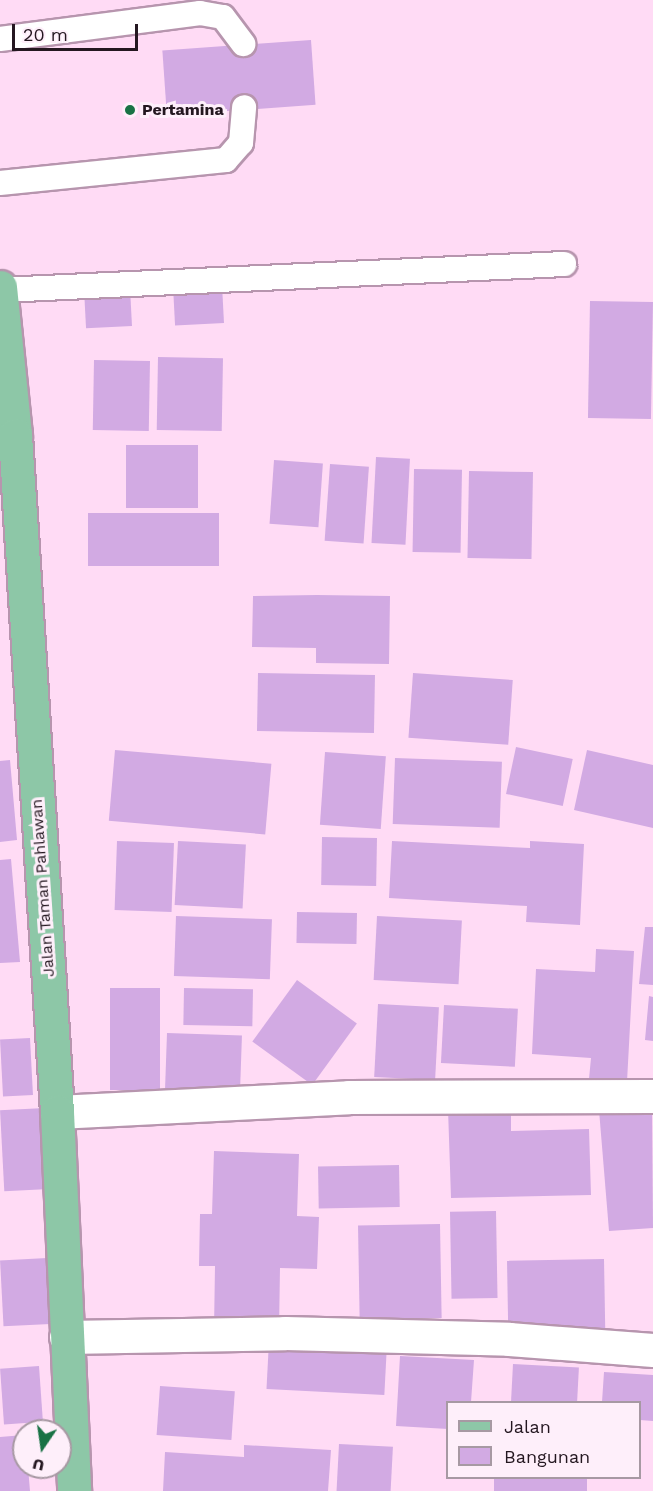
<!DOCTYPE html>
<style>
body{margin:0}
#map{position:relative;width:653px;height:1491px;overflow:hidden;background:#ffdbf5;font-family:"Work Sans",sans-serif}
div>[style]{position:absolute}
.building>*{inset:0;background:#d2aae3;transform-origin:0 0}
.roads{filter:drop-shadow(2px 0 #b795ae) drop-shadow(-2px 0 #b795ae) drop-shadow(0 2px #b795ae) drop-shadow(0 -2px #b795ae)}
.lane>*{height:24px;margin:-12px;padding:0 12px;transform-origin:12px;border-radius:12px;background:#fff}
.street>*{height:33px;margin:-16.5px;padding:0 16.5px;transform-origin:16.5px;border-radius:16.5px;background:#fff}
.primary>*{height:33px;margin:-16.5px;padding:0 16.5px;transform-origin:16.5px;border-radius:16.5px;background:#8dc7a7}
.dots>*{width:16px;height:16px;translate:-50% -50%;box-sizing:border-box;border:3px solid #feeffa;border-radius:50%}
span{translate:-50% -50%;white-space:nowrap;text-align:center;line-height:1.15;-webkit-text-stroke:6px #feeffa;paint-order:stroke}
.poi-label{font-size:16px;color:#241720;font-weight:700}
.left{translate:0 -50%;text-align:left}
.street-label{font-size:16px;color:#241720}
.legend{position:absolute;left:446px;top:1401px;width:195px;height:78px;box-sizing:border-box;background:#feeffa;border:2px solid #a799a3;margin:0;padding:8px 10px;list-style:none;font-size:18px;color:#241720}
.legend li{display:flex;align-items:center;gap:12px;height:30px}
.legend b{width:30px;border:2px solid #a799a3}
.north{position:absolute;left:12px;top:1419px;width:60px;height:60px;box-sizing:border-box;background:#feeffa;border:2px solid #a799a3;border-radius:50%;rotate:193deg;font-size:16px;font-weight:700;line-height:24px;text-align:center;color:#241720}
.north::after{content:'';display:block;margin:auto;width:21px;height:27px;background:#197245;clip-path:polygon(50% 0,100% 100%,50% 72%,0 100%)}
.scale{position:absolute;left:12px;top:24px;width:126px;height:27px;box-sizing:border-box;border:3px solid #241720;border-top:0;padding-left:8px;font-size:18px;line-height:21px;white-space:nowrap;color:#241720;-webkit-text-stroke:4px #feeffa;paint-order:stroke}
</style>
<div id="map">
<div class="building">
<div style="left:311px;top:40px;width:65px;height:149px;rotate:86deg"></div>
<div style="left:222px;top:285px;width:38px;height:49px;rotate:87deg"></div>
<div style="left:130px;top:288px;width:38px;height:46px;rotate:87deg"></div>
<div style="left:590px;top:301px;width:63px;height:117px;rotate:1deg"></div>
<div style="left:158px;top:357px;width:65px;height:73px;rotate:1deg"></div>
<div style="left:94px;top:360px;width:56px;height:70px;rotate:1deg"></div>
<div style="left:126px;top:445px;width:72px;height:63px"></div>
<div style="left:376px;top:457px;width:34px;height:86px;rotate:3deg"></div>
<div style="left:274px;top:460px;width:49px;height:64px;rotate:4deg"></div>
<div style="left:330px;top:464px;width:39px;height:77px;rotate:4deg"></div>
<div style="left:414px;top:469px;width:48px;height:83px;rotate:1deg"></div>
<div style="left:469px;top:471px;width:64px;height:87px;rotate:1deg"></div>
<div style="left:88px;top:513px;width:131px;height:53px"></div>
<div style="clip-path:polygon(317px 595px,390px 596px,389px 664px,316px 663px,316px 648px,252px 647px,253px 596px)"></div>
<div style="left:258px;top:673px;width:117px;height:58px;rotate:1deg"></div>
<div style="left:413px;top:673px;width:100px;height:65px;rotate:4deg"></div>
<div style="left:516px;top:747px;width:58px;height:48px;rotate:12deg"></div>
<div style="left:115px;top:750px;width:157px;height:71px;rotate:5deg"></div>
<div style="clip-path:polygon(587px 750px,653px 765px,653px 828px,574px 810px)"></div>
<div style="left:325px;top:752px;width:61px;height:73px;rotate:4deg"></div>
<div style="left:395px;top:758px;width:107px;height:66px;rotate:2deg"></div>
<div style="clip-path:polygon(10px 760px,17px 840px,0 842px,0 761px)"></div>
<div style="left:322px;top:837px;width:55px;height:48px;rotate:1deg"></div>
<div style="left:117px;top:841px;width:57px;height:69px;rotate:2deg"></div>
<div style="left:178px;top:841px;width:68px;height:64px;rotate:3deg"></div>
<div style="clip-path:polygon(392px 841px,530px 848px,530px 841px,584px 844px,580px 925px,526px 922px,527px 906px,389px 898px)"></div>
<div style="clip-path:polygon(11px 859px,20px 962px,0 963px,0 860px)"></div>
<div style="left:297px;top:912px;width:60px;height:31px;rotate:1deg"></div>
<div style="left:176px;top:916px;width:96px;height:60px;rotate:2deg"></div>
<div style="left:377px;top:916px;width:85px;height:64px;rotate:3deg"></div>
<div style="clip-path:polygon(645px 927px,653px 927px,653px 985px,639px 984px)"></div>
<div style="clip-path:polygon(596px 949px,634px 951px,627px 1082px,589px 1079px,591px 1058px,532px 1054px,536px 969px,595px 972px)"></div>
<div style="left:297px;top:980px;width:74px;height:76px;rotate:36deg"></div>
<div style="left:110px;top:988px;width:50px;height:102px"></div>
<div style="left:184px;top:988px;width:69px;height:37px;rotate:1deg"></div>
<div style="clip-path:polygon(649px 996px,653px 997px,653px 1041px,645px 1040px)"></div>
<div style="left:378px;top:1004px;width:61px;height:73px;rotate:3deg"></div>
<div style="left:444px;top:1005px;width:74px;height:58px;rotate:3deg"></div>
<div style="left:167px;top:1033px;width:75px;height:59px;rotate:2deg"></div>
<div style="left:30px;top:1038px;width:57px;height:30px;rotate:87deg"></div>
<div style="clip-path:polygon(652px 1106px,653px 1228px,609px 1231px,599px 1110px)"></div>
<div style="clip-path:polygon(511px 1107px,511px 1131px,589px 1129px,591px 1195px,451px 1198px,448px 1109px)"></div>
<div style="left:45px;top:1108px;width:81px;height:45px;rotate:87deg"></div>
<div style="clip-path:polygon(214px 1151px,299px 1154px,297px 1216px,319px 1217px,317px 1269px,280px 1268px,279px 1331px,214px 1329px,215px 1266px,199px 1266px,200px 1214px,212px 1214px)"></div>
<div style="left:399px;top:1165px;width:42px;height:81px;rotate:89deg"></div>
<div style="left:496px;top:1211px;width:87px;height:46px;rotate:89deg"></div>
<div style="left:440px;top:1224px;width:94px;height:82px;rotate:89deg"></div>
<div style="left:47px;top:1258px;width:66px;height:47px;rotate:87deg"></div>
<div style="left:604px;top:1259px;width:72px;height:97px;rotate:89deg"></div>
<div style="left:269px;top:1341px;width:118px;height:48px;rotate:3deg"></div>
<div style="clip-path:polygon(400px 1356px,474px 1360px,471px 1402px,448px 1402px,448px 1429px,396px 1426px)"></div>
<div style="left:513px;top:1364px;width:66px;height:38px;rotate:3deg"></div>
<div style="left:39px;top:1366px;width:56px;height:39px;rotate:86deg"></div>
<div style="clip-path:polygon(604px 1372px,653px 1375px,653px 1421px,640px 1420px,640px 1402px,602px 1402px)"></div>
<div style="left:160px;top:1386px;width:75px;height:49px;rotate:4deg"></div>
<div style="clip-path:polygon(24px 1435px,24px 1467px,28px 1467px,30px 1491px,0 1491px,0 1437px)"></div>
<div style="left:339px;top:1444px;width:54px;height:47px;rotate:3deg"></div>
<div style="clip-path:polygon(244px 1445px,331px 1450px,328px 1491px,163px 1491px,165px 1452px,244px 1457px)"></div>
<div style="left:494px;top:1478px;width:93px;height:13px"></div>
</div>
<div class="roads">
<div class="lane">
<div style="left:0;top:39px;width:202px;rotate:-7.4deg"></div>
<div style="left:200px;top:13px;width:23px;rotate:10deg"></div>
<div style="left:223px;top:17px;width:34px;rotate:53deg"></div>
<div style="left:0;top:183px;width:227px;rotate:-5.8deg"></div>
<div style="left:226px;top:160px;width:23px;rotate:-49deg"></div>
<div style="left:241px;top:143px;width:36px;rotate:-85deg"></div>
<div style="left:1px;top:290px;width:564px;rotate:-2.64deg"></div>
</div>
<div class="street">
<div style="left:57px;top:1112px;width:292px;rotate:-2.9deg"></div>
<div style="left:349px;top:1097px;width:304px;rotate:-0.2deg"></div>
<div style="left:66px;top:1337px;width:219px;rotate:-1deg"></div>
<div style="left:285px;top:1333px;width:224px;rotate:1.5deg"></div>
<div style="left:509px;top:1339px;width:144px;rotate:4.4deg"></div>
</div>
<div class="primary">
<div style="left:0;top:287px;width:149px;rotate:84.2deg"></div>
<div style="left:15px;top:435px;width:678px;rotate:86.45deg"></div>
<div style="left:57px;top:1112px;width:379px;rotate:87.4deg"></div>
</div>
</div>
<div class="dots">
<div style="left:130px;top:110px;background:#197245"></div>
</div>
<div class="poi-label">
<span class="left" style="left:142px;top:110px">Pertamina</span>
</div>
<div class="street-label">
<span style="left:43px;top:888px;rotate:-94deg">Jalan Taman Pahlawan</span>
</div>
<ul class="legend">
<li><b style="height:8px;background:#8dc7a7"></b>Jalan</li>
<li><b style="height:16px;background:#d2aae3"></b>Bangunan</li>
</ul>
<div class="north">U</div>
<div class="scale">20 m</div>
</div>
